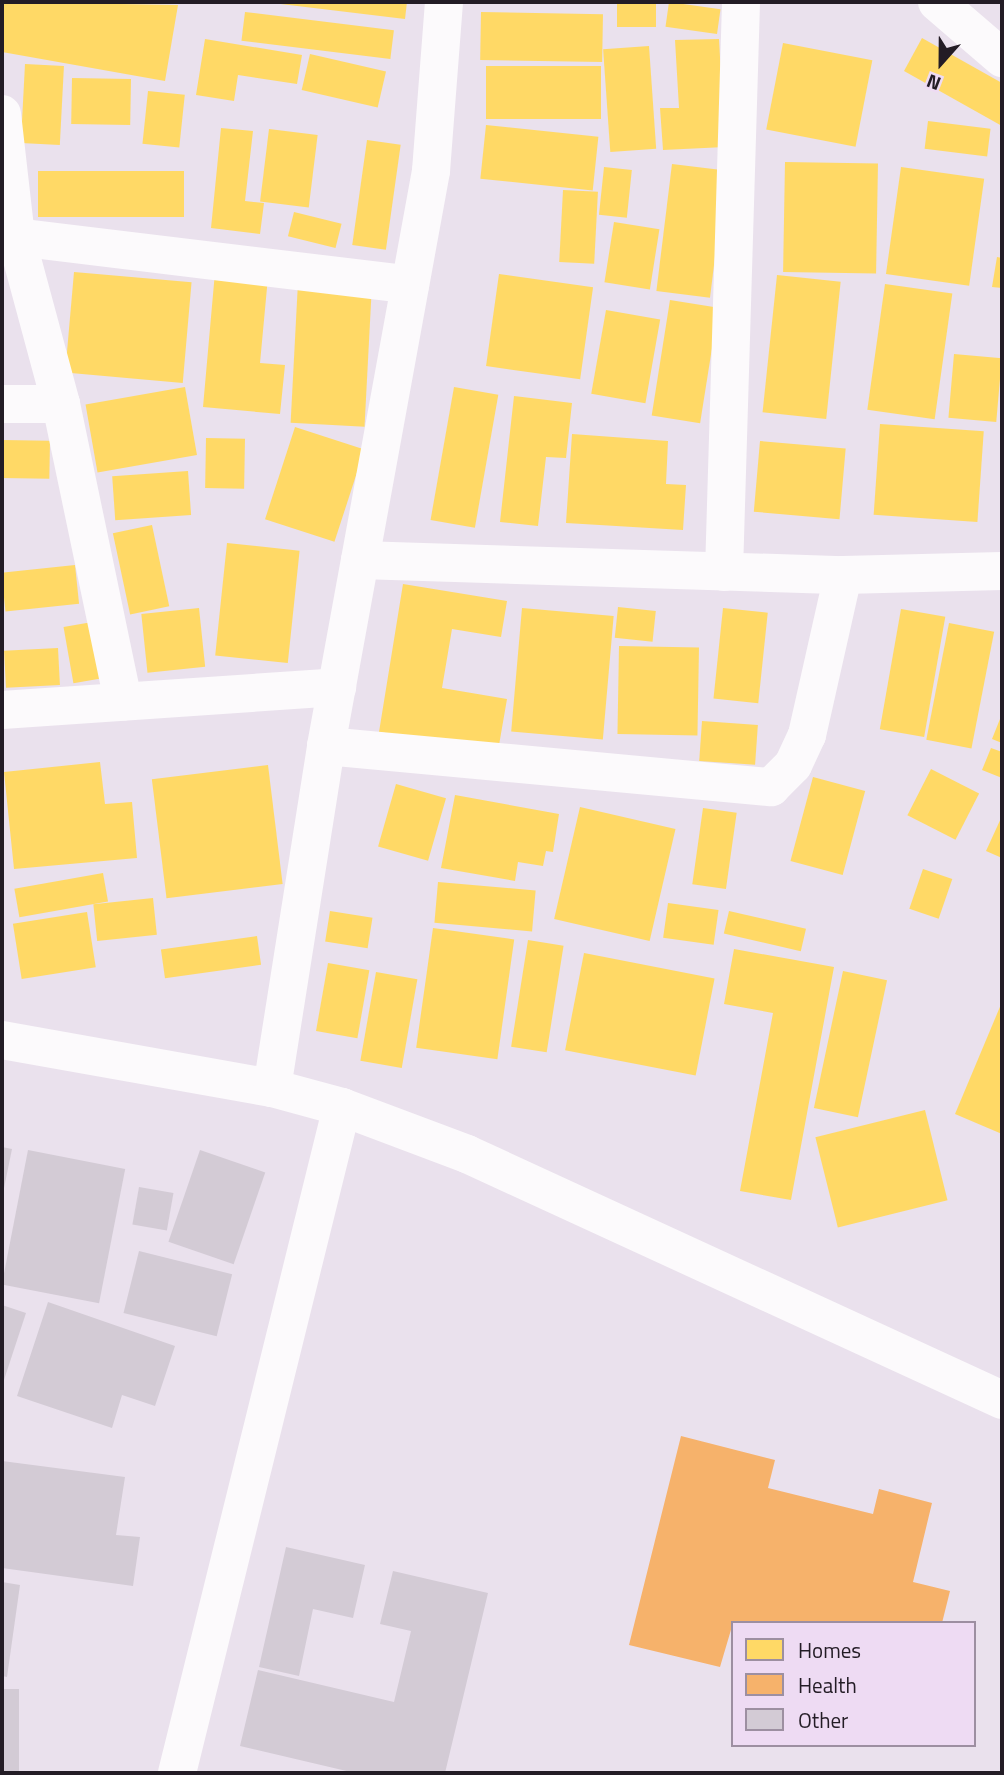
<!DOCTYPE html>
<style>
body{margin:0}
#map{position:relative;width:1004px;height:1775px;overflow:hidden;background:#eae1ed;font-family:"Titillium Web",sans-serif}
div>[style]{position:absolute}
.homes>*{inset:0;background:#ffd966;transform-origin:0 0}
.health>*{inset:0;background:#f6b26b}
.building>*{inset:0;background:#d3cbd5;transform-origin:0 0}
.minor>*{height:38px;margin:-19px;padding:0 19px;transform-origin:19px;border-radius:19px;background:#fcfafc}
span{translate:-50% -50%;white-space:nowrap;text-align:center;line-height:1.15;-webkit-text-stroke:7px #eedbf3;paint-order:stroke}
.frame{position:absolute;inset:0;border:4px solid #231c25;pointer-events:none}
.legend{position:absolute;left:731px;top:1621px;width:245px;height:126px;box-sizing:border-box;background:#eedbf3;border:2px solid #9d8fa1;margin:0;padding:9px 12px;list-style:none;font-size:21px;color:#231c25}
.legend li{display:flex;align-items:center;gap:14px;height:35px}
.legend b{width:35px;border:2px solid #9d8fa1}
.north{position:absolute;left:906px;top:28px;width:70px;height:70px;-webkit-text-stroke:5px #eedbf3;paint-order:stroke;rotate:201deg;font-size:19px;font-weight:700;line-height:28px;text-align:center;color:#231c25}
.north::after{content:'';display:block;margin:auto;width:24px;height:32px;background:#231c25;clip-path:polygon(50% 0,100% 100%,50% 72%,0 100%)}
</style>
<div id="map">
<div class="homes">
<div style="clip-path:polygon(4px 2px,178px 5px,165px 81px,2px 52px)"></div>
<div style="clip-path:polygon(264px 2px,407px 2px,405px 19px)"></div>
<div style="left:617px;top:2px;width:39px;height:25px"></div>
<div style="left:669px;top:2px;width:52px;height:25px;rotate:8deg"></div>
<div style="left:245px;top:12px;width:150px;height:29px;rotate:7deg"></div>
<div style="left:481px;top:12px;width:122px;height:48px;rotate:1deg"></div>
<div style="clip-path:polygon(922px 38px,1002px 83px,1002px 126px,904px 71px)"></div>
<div style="clip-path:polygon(205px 39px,302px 55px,297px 84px,238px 75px,234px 101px,196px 95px)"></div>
<div style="clip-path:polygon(719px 39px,725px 147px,663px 150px,660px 108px,679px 108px,675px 40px)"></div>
<div style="left:783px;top:43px;width:91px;height:88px;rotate:11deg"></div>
<div style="left:649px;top:46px;width:103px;height:46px;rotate:86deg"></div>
<div style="left:310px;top:54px;width:78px;height:37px;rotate:13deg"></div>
<div style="left:25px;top:64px;width:39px;height:79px;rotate:3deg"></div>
<div style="left:601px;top:66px;width:53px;height:115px;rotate:90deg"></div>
<div style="left:72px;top:78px;width:59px;height:46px;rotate:1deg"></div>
<div style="left:148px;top:91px;width:37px;height:53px;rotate:6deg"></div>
<div style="left:928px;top:121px;width:63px;height:28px;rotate:7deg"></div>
<div style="left:486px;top:125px;width:113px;height:54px;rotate:6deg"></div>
<div style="clip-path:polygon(221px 128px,253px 131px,245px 201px,264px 203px,260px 234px,211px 228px)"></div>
<div style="left:269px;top:129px;width:49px;height:73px;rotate:7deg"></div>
<div style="left:367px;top:140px;width:34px;height:106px;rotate:8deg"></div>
<div style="left:785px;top:162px;width:93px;height:110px;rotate:1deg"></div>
<div style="left:672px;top:164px;width:54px;height:128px;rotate:7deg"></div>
<div style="left:604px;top:167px;width:28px;height:48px;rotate:6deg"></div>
<div style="left:901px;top:167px;width:84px;height:108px;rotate:8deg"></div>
<div style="left:184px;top:171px;width:46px;height:146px;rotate:90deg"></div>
<div style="left:563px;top:190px;width:35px;height:72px;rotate:3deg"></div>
<div style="left:294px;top:212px;width:49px;height:25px;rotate:14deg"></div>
<div style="left:614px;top:222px;width:46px;height:61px;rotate:9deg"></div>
<div style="clip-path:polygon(997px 257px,1002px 258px,1002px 288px,992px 287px)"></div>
<div style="left:74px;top:272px;width:118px;height:101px;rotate:5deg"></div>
<div style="clip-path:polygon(215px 272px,268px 277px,260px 363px,285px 365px,280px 414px,203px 407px)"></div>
<div style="left:499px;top:274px;width:95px;height:93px;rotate:8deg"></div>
<div style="left:777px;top:275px;width:64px;height:138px;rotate:6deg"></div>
<div style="left:298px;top:282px;width:74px;height:141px;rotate:3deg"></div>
<div style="left:885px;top:284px;width:68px;height:127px;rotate:8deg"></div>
<div style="left:670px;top:300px;width:49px;height:117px;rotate:9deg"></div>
<div style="left:606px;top:310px;width:55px;height:85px;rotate:10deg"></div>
<div style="left:954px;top:354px;width:48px;height:64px;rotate:5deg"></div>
<div style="left:185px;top:387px;width:69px;height:101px;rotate:80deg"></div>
<div style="left:454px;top:387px;width:45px;height:135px;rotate:10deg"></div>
<div style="clip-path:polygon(514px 396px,572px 403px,566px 458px,546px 457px,538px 526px,500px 522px)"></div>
<div style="left:880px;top:424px;width:104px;height:91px;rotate:4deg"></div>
<div style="left:295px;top:427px;width:73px;height:97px;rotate:18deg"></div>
<div style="clip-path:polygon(572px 434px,668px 441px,666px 484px,686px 485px,683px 530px,566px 523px)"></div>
<div style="left:206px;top:438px;width:39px;height:50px;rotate:1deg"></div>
<div style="left:2px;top:440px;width:48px;height:38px;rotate:1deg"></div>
<div style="left:760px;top:441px;width:86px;height:71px;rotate:5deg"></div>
<div style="left:188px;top:471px;width:44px;height:76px;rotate:86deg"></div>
<div style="left:152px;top:525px;width:83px;height:40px;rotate:78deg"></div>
<div style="left:227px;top:543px;width:73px;height:113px;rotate:6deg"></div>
<div style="left:75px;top:565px;width:39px;height:74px;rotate:84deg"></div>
<div style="clip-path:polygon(403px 584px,507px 601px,501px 637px,452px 629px,442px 688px,507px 699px,498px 751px,379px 732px)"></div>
<div style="left:618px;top:607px;width:38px;height:31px;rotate:6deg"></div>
<div style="left:199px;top:608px;width:59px;height:58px;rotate:84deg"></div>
<div style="left:522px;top:608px;width:92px;height:124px;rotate:5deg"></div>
<div style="left:723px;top:608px;width:45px;height:91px;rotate:6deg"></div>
<div style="left:901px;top:609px;width:45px;height:122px;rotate:10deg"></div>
<div style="left:98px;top:621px;width:57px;height:35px;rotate:80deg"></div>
<div style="left:949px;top:623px;width:46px;height:119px;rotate:11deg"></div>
<div style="left:619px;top:646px;width:80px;height:88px;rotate:1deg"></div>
<div style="left:58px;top:648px;width:37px;height:54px;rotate:87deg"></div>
<div style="clip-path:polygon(1002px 714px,1002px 743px,992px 739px)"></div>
<div style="left:702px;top:721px;width:56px;height:40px;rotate:4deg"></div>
<div style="clip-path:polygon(991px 748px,1002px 752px,1002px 778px,982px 770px)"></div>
<div style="clip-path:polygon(100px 762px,105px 804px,132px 802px,137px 858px,14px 869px,4px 772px)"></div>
<div style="left:268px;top:765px;width:120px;height:117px;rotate:83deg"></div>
<div style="left:931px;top:769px;width:54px;height:52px;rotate:27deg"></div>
<div style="left:813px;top:777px;width:54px;height:87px;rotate:15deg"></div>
<div style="left:396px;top:784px;width:52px;height:65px;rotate:16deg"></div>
<div style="clip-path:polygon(455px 795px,559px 814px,553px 852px,546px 851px,543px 866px,518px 862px,515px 881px,441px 868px)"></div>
<div style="left:580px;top:807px;width:98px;height:115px;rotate:13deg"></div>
<div style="left:703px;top:808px;width:34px;height:77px;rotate:8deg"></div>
<div style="clip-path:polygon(1002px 816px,1002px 858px,986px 851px)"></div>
<div style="left:923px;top:869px;width:31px;height:42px;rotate:19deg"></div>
<div style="left:103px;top:873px;width:29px;height:90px;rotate:80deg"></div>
<div style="left:438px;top:882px;width:98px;height:41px;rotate:5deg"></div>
<div style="left:153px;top:898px;width:37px;height:60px;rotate:84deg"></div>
<div style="left:668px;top:903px;width:51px;height:35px;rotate:8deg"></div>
<div style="left:330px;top:911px;width:43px;height:31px;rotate:9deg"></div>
<div style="left:729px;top:911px;width:79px;height:23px;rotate:13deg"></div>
<div style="left:87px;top:912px;width:56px;height:75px;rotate:81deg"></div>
<div style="left:433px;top:928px;width:82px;height:121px;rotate:8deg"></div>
<div style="left:257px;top:936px;width:29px;height:97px;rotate:82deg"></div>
<div style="left:528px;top:940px;width:36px;height:108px;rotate:9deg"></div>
<div style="clip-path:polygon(734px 949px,834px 967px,791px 1200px,740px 1191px,773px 1013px,724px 1004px)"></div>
<div style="left:584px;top:953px;width:133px;height:99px;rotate:11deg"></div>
<div style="left:328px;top:963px;width:42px;height:69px;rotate:10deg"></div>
<div style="left:843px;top:971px;width:45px;height:140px;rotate:12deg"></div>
<div style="left:376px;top:972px;width:42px;height:90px;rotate:10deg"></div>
<div style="clip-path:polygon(1002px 1002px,1002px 1134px,955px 1114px)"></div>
<div style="left:925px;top:1110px;width:93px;height:113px;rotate:76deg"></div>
</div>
<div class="health">
<div style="clip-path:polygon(681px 1436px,775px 1460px,768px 1488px,873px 1514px,879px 1489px,932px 1503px,913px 1582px,950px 1591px,942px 1623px,733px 1623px,720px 1667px,629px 1645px)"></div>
</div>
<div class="building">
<div style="clip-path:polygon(2px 1147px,12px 1149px,3px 1193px,2px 1193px)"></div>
<div style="left:28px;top:1150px;width:99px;height:137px;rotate:11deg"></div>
<div style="left:200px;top:1150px;width:69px;height:97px;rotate:19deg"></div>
<div style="left:139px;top:1187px;width:35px;height:38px;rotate:10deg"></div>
<div style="left:139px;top:1251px;width:96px;height:64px;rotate:14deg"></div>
<div style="clip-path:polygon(48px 1302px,175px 1346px,155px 1406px,122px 1395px,112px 1428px,17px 1396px)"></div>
<div style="clip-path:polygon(2px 1305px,26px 1313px,2px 1386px)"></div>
<div style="clip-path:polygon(2px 1461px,125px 1477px,116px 1535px,140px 1537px,133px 1586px,2px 1568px)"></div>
<div style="clip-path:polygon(286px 1547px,365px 1565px,353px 1618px,313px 1609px,299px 1676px,259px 1667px)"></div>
<div style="clip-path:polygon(393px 1571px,488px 1593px,445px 1773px,355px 1773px,240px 1746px,258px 1670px,394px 1702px,411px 1631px,380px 1624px)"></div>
<div style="clip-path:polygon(2px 1582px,20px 1585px,7px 1677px,2px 1676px)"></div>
<div style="left:2px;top:1689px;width:17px;height:84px"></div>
</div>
<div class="minor">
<div style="left:937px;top:2px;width:86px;rotate:40.7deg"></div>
<div style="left:2px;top:114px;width:124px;rotate:83.5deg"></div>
<div style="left:16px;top:237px;width:173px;rotate:74.9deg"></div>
<div style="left:61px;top:404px;width:304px;rotate:78.2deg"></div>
<div style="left:16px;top:237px;width:397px;rotate:6.9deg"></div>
<div style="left:2px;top:404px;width:59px"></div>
<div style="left:360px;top:560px;width:483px;rotate:1.8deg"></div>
<div style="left:843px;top:575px;width:159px;rotate:-1.4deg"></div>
<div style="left:724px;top:572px;width:570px;rotate:-88.29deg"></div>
<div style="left:2px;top:710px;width:336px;rotate:-3.9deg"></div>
<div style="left:326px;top:746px;width:447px;rotate:5.3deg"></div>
<div style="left:771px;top:787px;width:31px;rotate:-45deg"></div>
<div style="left:793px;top:765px;width:33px;rotate:-65deg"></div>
<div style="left:807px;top:735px;width:164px;rotate:-77.3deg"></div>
<div style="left:2px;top:1040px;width:274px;rotate:10.1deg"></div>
<div style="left:272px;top:1088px;width:73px;rotate:15.2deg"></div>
<div style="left:342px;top:1107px;width:134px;rotate:20.6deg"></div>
<div style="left:467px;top:1154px;width:589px;rotate:24.69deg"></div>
<div style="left:272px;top:1088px;width:346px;rotate:-81deg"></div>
<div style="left:326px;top:746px;width:585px;rotate:-79.65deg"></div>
<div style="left:431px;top:171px;width:169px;rotate:-85.6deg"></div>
<div style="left:177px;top:1773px;width:686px;rotate:-76.09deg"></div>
</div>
<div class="frame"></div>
<ul class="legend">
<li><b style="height:19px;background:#ffd966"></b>Homes</li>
<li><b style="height:19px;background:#f6b26b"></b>Health</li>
<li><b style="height:19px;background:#d3cbd5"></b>Other</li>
</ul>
<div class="north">N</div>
</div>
